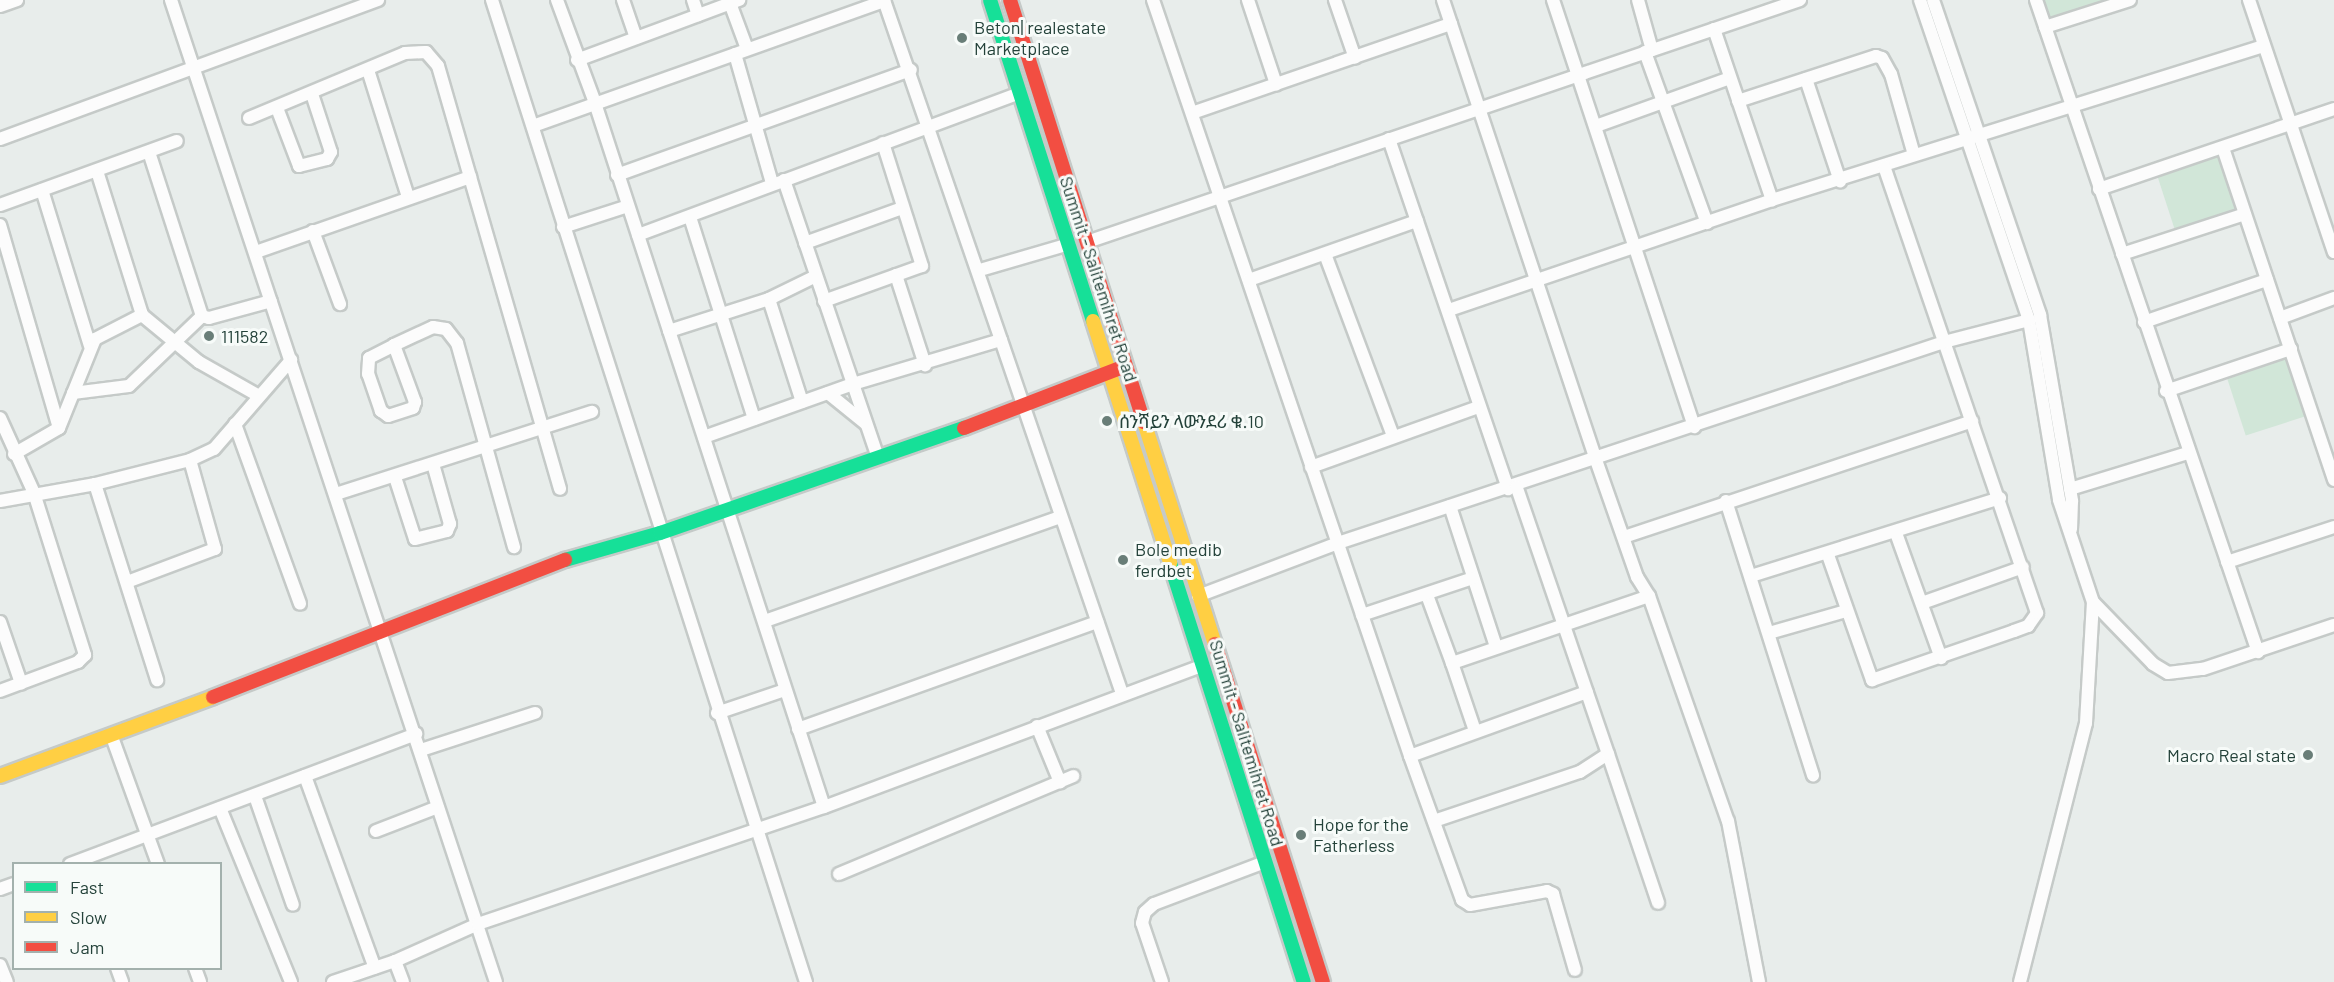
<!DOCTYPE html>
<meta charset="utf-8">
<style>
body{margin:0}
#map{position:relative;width:2334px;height:982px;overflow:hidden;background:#e8edeb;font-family:Barlow,"Noto Sans Ethiopic",sans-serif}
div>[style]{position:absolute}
.green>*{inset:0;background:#d1e6d8;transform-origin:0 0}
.roads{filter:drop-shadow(2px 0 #c5cac8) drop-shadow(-2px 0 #c5cac8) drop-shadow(0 2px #c5cac8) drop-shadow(0 -2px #c5cac8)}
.street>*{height:12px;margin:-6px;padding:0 6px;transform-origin:6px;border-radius:6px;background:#fcfcfc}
.fast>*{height:14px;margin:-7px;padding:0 7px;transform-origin:7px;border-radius:7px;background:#16e098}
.slow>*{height:14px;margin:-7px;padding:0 7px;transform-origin:7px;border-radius:7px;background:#ffcf43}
.jam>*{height:14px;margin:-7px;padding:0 7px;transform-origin:7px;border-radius:7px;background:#f24e42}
.dots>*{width:16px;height:16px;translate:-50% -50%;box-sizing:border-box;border:3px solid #f7fbf9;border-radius:50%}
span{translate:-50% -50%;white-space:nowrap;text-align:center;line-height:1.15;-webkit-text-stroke:6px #f7fbf9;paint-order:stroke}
.poi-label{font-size:18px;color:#24423a}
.left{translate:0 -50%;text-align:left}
.right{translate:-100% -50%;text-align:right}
.street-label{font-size:18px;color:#24423a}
.legend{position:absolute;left:12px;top:862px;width:210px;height:108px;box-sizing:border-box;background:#f7fbf9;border:2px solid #a3b1ad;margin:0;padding:8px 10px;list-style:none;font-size:18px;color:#24423a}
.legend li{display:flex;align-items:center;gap:12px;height:30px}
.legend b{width:30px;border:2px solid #a3b1ad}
</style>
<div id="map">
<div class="green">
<div style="clip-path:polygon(2042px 0,2120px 0,2050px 23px)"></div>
<div style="left:2221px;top:155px;width:62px;height:67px;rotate:72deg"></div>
<div style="left:2290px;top:355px;width:63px;height:67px;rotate:72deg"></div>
</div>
<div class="roads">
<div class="street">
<div style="left:171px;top:0;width:1034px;rotate:71.69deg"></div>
<div style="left:492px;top:0;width:1031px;rotate:72.27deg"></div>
<div style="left:557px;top:0;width:110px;rotate:69.7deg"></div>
<div style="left:595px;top:103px;width:740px;rotate:71.98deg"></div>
<div style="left:623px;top:0;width:40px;rotate:71.1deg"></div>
<div style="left:693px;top:0;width:16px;rotate:72deg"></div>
<div style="left:1153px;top:0;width:798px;rotate:71.22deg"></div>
<div style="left:1410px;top:756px;width:153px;rotate:70.1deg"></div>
<div style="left:1462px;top:900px;width:9px;rotate:32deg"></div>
<div style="left:1470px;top:905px;width:78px;rotate:-10.3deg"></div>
<div style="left:1547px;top:891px;width:7px;rotate:27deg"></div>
<div style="left:1553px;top:894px;width:79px;rotate:73.9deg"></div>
<div style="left:1248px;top:0;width:89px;rotate:71.6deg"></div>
<div style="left:1335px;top:0;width:61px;rotate:71deg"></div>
<div style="left:1443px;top:0;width:485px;rotate:71.6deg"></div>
<div style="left:1596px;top:460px;width:124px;rotate:70.7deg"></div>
<div style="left:1637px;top:577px;width:22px;rotate:58deg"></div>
<div style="left:1649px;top:596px;width:208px;rotate:161.2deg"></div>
<div style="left:1452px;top:663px;width:72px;rotate:71.3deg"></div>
<div style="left:1553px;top:0;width:450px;rotate:71.7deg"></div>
<div style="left:1638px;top:0;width:52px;rotate:74.4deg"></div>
<div style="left:1920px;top:0;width:338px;rotate:71.2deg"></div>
<div style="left:2029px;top:320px;width:182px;rotate:80.5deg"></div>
<div style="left:2059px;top:500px;width:108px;rotate:71.6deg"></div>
<div style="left:2093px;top:602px;width:86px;rotate:45.9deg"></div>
<div style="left:2153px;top:664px;width:17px;rotate:31deg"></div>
<div style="left:2168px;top:673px;width:35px;rotate:-7deg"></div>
<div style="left:2203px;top:669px;width:138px;rotate:-18.6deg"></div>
<div style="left:1933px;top:0;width:333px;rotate:71.2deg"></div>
<div style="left:2040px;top:315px;width:189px;rotate:80.2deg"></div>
<div style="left:2072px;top:501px;width:28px;rotate:92deg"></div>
<div style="left:2036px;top:0;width:689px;rotate:71.2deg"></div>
<div style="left:2249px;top:0;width:266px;rotate:71.4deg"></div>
<div style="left:730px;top:3px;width:49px;rotate:69.7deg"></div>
<div style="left:0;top:6px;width:18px;rotate:-19deg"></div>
<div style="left:2045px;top:27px;width:89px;rotate:-17.6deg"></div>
<div style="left:1714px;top:29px;width:181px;rotate:71.3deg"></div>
<div style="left:1645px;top:52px;width:182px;rotate:70.1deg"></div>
<div style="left:735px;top:54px;width:134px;rotate:74deg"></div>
<div style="left:577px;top:60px;width:173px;rotate:-20.3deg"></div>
<div style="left:368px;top:70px;width:133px;rotate:72.5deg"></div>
<div style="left:1806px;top:79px;width:108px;rotate:71.6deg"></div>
<div style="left:1738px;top:101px;width:145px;rotate:-18.1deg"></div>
<div style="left:1876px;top:56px;width:6px;rotate:18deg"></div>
<div style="left:1882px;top:58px;width:18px;rotate:61deg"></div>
<div style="left:1891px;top:74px;width:84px;rotate:74.1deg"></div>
<div style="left:277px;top:108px;width:62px;rotate:69.2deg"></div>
<div style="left:299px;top:166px;width:29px;rotate:-14deg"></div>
<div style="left:327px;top:159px;width:8px;rotate:-60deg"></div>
<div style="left:331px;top:152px;width:61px;rotate:-108.1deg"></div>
<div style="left:1192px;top:113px;width:274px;rotate:-19deg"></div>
<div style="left:249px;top:118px;width:169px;rotate:-22.6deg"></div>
<div style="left:405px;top:53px;width:21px;rotate:-3deg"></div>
<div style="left:426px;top:52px;width:18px;rotate:49deg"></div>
<div style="left:438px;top:66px;width:440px;rotate:73.9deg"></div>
<div style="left:533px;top:126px;width:373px;rotate:-19.6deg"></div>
<div style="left:1596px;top:126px;width:142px;rotate:-19.7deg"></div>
<div style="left:0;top:139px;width:403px;rotate:-20.2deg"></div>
<div style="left:1389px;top:139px;width:370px;rotate:71.2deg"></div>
<div style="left:2223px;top:148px;width:350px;rotate:71.5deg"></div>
<div style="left:149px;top:152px;width:172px;rotate:72.1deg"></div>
<div style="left:202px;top:316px;width:7px;rotate:16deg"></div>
<div style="left:209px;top:318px;width:64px;rotate:-15.3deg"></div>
<div style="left:97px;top:171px;width:151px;rotate:72.6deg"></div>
<div style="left:142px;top:315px;width:74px;rotate:39.5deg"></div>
<div style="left:199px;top:362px;width:69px;rotate:29.5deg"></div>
<div style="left:617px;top:175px;width:312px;rotate:-19.7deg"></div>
<div style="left:784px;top:180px;width:293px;rotate:71.3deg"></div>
<div style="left:2099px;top:189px;width:248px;rotate:-18.8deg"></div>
<div style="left:42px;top:190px;width:163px;rotate:72.9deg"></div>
<div style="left:0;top:205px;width:188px;rotate:-19.9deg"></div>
<div style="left:690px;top:217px;width:212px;rotate:72.4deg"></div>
<div style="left:0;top:225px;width:211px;rotate:73.8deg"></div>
<div style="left:563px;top:227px;width:68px;rotate:-17.9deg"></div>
<div style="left:313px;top:231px;width:78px;rotate:69.7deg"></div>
<div style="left:638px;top:235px;width:407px;rotate:-20.4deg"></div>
<div style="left:1087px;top:242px;width:753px;rotate:-18.75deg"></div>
<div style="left:805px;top:243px;width:103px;rotate:-19.8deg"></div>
<div style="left:256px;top:252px;width:227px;rotate:-19.3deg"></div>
<div style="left:1325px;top:254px;width:194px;rotate:69.5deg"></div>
<div style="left:2122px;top:254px;width:129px;rotate:-18deg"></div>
<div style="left:980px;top:270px;width:93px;rotate:-16.3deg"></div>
<div style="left:896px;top:275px;width:95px;rotate:72.1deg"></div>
<div style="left:1249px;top:280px;width:178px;rotate:-19.4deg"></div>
<div style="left:824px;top:301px;width:104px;rotate:-19.7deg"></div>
<div style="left:922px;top:266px;width:129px;rotate:-107.6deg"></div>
<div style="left:1449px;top:310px;width:341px;rotate:-18.8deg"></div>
<div style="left:1772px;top:200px;width:515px;rotate:-17.41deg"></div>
<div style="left:2280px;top:318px;width:58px;rotate:-20.3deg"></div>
<div style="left:2144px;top:322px;width:130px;rotate:-18.9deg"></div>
<div style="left:669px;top:331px;width:105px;rotate:-17.7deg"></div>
<div style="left:1001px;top:340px;width:374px;rotate:71.1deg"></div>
<div style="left:394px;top:345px;width:61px;rotate:69.8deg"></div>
<div style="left:415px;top:402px;width:6px;rotate:108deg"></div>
<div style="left:413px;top:408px;width:26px;rotate:162deg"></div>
<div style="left:388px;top:416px;width:9px;rotate:-144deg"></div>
<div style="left:381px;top:411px;width:39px;rotate:-109deg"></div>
<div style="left:368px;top:374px;width:16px;rotate:-86deg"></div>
<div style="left:369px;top:358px;width:28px;rotate:-27deg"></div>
<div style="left:394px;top:345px;width:43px;rotate:-24.8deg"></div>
<div style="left:433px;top:327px;width:13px;rotate:9deg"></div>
<div style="left:446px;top:329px;width:18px;rotate:52deg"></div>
<div style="left:457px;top:343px;width:212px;rotate:74.4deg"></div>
<div style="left:2166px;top:391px;width:132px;rotate:-18.6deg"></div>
<div style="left:73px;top:393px;width:56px;rotate:-7.1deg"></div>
<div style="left:129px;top:386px;width:101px;rotate:-43.8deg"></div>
<div style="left:828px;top:393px;width:49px;rotate:39.2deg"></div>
<div style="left:802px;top:402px;width:108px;rotate:-107.8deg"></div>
<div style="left:769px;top:299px;width:52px;rotate:-26.1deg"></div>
<div style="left:0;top:418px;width:82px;rotate:65.6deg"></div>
<div style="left:34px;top:493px;width:170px;rotate:72.5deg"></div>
<div style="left:85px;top:655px;width:10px;rotate:135deg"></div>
<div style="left:78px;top:662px;width:83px;rotate:159.6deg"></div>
<div style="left:235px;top:424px;width:191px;rotate:70.1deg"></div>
<div style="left:704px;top:437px;width:158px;rotate:-19.6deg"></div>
<div style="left:853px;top:384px;width:154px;rotate:-16.6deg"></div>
<div style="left:1001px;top:340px;width:360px;rotate:-109deg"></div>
<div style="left:14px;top:454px;width:52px;rotate:-30deg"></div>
<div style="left:59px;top:428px;width:96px;rotate:-68deg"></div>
<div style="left:95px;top:339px;width:53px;rotate:-27.1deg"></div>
<div style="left:1311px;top:467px;width:178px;rotate:-19.7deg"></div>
<div style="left:395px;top:477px;width:65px;rotate:72.1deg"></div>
<div style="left:415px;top:539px;width:33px;rotate:-14deg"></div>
<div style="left:447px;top:531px;width:8px;rotate:-67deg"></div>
<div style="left:450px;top:524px;width:62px;rotate:-105.8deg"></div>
<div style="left:95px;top:484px;width:206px;rotate:72.4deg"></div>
<div style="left:2070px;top:489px;width:123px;rotate:-17deg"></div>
<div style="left:336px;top:494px;width:269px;rotate:-17.8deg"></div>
<div style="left:0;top:501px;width:97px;rotate:-10.1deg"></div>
<div style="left:95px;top:484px;width:98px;rotate:-14.2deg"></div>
<div style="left:190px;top:460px;width:26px;rotate:-25deg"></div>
<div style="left:214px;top:449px;width:118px;rotate:-49.1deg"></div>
<div style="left:1726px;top:501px;width:288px;rotate:72.4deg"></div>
<div style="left:1450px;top:506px;width:148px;rotate:71.9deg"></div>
<div style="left:1896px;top:533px;width:133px;rotate:70.2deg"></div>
<div style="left:1624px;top:537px;width:367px;rotate:-18.4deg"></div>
<div style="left:1828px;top:555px;width:133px;rotate:70.6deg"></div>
<div style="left:1872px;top:680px;width:150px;rotate:-19deg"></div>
<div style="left:2014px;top:631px;width:15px;rotate:-20deg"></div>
<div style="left:2028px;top:626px;width:16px;rotate:-55deg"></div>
<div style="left:2037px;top:613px;width:472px;rotate:-108.9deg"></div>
<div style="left:2227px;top:562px;width:113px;rotate:-18.1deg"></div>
<div style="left:1751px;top:576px;width:261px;rotate:-17.4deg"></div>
<div style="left:127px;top:582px;width:94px;rotate:-20.6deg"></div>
<div style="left:215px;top:549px;width:92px;rotate:-105.7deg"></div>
<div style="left:1427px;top:595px;width:72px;rotate:69.8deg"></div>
<div style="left:1198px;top:596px;width:150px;rotate:-20.7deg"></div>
<div style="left:1338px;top:543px;width:638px;rotate:-18.35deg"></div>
<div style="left:1944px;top:342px;width:88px;rotate:-14.5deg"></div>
<div style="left:1649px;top:596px;width:238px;rotate:70.7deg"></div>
<div style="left:1728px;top:821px;width:164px;rotate:79.1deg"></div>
<div style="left:1922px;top:603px;width:107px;rotate:-19.6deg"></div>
<div style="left:1362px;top:615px;width:117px;rotate:-18.4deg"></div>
<div style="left:765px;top:621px;width:313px;rotate:-19.4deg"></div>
<div style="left:0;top:622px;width:65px;rotate:71deg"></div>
<div style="left:1769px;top:633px;width:80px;rotate:-15.9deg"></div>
<div style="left:717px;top:713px;width:72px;rotate:-18.7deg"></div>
<div style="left:1037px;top:726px;width:61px;rotate:67.7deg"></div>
<div style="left:798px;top:729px;width:318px;rotate:-19.7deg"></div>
<div style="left:112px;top:737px;width:135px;rotate:70.1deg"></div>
<div style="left:421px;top:750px;width:120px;rotate:-18deg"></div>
<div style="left:1608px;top:754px;width:157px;rotate:71.4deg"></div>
<div style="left:1410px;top:756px;width:188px;rotate:-19.9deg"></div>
<div style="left:305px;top:776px;width:204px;rotate:70deg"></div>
<div style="left:255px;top:796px;width:115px;rotate:70.8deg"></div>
<div style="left:220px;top:808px;width:188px;rotate:67.8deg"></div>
<div style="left:1434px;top:821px;width:154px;rotate:-18.6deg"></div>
<div style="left:1580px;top:772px;width:33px;rotate:-33deg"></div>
<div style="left:1608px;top:754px;width:283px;rotate:-108.9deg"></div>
<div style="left:376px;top:831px;width:66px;rotate:-21.2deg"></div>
<div style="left:70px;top:864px;width:370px;rotate:-20.6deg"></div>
<div style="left:839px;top:874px;width:254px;rotate:-22.7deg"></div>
<div style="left:0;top:889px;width:15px;rotate:-20deg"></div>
<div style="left:395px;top:961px;width:22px;rotate:69deg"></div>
<div style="left:0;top:965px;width:18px;rotate:68deg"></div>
<div style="left:117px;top:968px;width:15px;rotate:70deg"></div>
<div style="left:195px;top:968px;width:15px;rotate:70deg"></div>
<div style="left:333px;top:982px;width:65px;rotate:-18.7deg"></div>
<div style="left:395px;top:961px;width:91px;rotate:-24deg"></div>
<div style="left:478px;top:924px;width:365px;rotate:-18.7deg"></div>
<div style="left:824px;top:807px;width:405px;rotate:-20.5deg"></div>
<div style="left:1162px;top:982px;width:62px;rotate:-108.7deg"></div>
<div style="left:1142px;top:923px;width:11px;rotate:-75deg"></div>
<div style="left:1145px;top:912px;width:12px;rotate:-42deg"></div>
<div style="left:1154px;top:904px;width:119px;rotate:-20.7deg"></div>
<div style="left:2020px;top:982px;width:267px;rotate:-75.7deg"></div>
<div style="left:2086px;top:723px;width:121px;rotate:-86.7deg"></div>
</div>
<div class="fast">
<div style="left:990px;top:0;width:337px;rotate:72.2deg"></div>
<div style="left:565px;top:560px;width:99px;rotate:-15.9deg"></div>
<div style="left:660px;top:533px;width:322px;rotate:-19.1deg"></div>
<div style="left:1170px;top:563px;width:440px;rotate:72.3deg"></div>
</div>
<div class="slow">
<div style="left:1093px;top:321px;width:254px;rotate:72.3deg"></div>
<div style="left:1144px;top:422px;width:233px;rotate:72.3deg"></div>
<div style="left:0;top:776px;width:227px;rotate:-20.3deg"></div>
</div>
<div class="jam">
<div style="left:1010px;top:0;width:443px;rotate:72.4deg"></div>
<div style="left:964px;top:428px;width:167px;rotate:-21deg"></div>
<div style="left:1215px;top:644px;width:355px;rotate:72.3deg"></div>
<div style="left:213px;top:697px;width:378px;rotate:-21.3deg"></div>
</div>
</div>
<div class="dots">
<div style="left:962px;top:38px;background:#697e78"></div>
<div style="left:209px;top:336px;background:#697e78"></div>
<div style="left:1107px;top:421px;background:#697e78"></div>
<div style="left:1123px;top:560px;background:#697e78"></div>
<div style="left:2308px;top:755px;background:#697e78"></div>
<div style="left:1301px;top:835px;background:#697e78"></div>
</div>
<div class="poi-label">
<span class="left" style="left:974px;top:38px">Beton| realestate<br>Marketplace</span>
<span class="left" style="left:221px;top:336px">111582</span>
<span class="left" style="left:1119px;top:421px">ሰንሻይን ላውንደሪ ቁ.10</span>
<span class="left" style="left:1135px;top:560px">Bole medib<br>ferdbet</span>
<span class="right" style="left:2296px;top:755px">Macro Real state</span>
<span class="left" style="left:1313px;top:835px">Hope for the<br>Fatherless</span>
</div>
<div class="street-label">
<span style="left:1099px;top:279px;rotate:72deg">Summit - Salitemihret Road</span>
<span style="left:1247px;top:743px;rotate:73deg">Summit - Salitemihret Road</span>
</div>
<ul class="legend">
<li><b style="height:8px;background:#16e098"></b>Fast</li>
<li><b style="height:8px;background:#ffcf43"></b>Slow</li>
<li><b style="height:8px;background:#f24e42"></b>Jam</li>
</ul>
</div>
